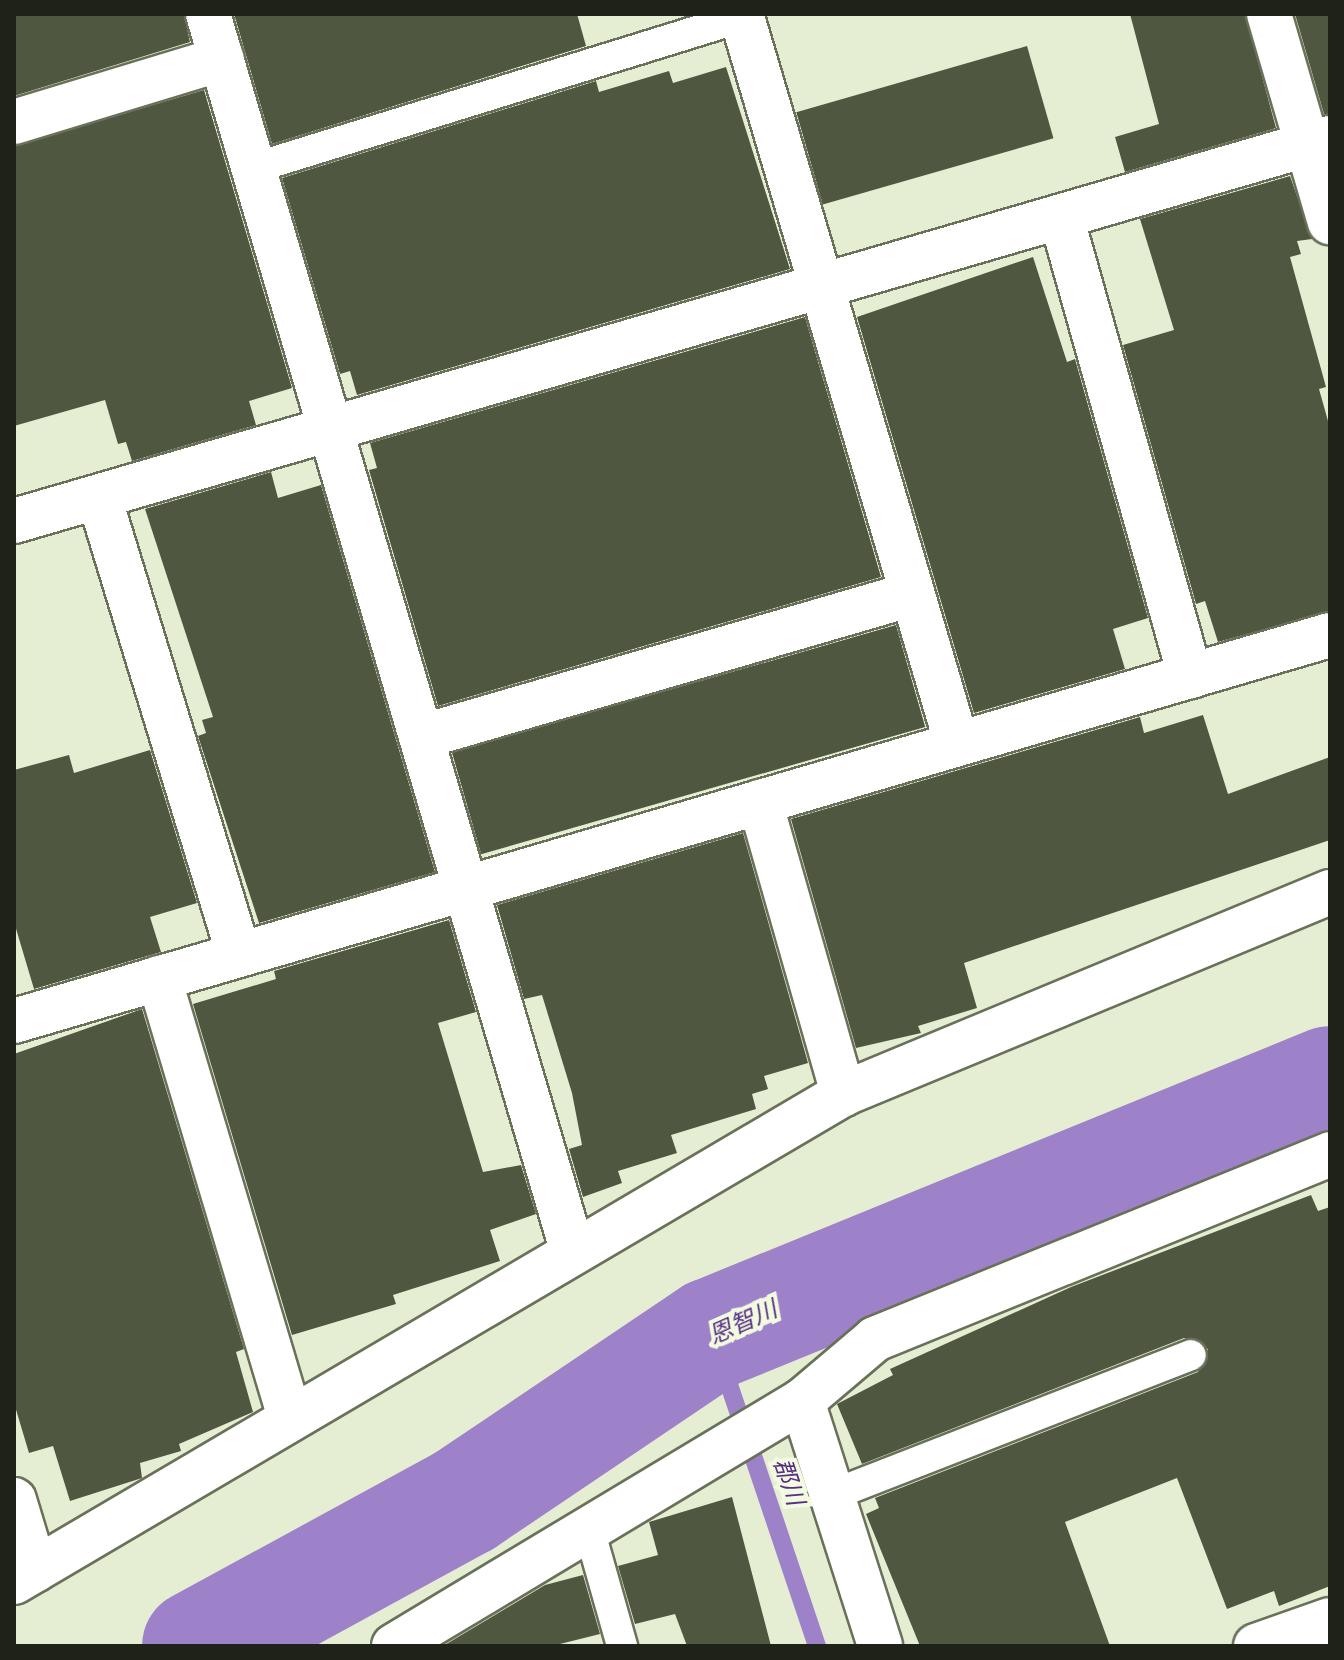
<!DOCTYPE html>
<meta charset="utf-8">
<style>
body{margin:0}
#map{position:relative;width:1344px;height:1660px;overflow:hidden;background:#e5eed2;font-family:"Work Sans","Noto Sans JP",sans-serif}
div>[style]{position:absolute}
.stream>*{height:18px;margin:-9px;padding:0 9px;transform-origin:9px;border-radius:9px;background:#9d81c9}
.river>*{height:112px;margin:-56px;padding:0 56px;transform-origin:56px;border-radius:56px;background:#9d81c9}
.building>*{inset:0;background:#505740;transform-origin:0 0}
.roads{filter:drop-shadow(2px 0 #697159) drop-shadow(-2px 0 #697159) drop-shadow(0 2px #697159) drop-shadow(0 -2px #697159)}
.service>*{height:30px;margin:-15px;padding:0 15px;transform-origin:15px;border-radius:15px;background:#fff}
.minor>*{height:44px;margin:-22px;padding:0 22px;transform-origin:22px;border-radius:22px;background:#fff}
span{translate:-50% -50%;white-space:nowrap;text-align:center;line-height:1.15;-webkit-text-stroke:8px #f2fbe0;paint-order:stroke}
.water-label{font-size:24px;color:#562f85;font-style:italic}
.frame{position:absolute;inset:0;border:16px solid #1f2219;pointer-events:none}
</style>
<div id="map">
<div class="stream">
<div style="left:712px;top:1334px;width:329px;rotate:71.4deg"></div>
</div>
<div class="river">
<div style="left:198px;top:1646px;width:303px;rotate:-28.6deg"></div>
<div style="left:464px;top:1501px;width:299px;rotate:-34deg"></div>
<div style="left:712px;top:1334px;width:667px;rotate:-22.18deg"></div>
</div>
<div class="building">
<div style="clip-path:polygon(14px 14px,184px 14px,190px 42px,14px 96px)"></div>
<div style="clip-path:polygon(234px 14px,577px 14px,586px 46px,272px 144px)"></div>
<div style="clip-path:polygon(1130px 14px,1245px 14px,1276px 128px,1125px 172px,1115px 137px,1159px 124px)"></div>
<div style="clip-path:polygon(1295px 14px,1330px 14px,1330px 114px,1324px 114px)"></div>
<div style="left:1027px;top:46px;width:96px;height:240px;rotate:74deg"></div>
<div style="clip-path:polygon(726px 67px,790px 269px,357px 395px,350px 371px,340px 374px,282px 178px,596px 81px,599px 92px,669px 71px,673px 83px)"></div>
<div style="clip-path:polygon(204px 90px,292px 388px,249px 401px,256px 425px,132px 461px,126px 442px,118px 444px,105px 400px,14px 426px,14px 146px)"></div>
<div style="clip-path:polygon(1290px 176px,1312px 239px,1297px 241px,1301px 254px,1290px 257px,1326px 387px,1319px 389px,1330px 428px,1330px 611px,1218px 642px,1205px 601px,1196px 604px,1123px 345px,1174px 330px,1140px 219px)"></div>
<div style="clip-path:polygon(1033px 257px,1067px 362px,1075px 359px,1148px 618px,1113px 629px,1125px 669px,974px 713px,857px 317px)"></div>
<div style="clip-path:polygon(805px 317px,881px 577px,438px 706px,369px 470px,377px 468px,370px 443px)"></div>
<div style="clip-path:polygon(271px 472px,278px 498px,321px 485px,435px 872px,259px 923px,198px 736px,206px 733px,202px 720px,213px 717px,145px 509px)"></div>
<div style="left:896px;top:625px;width:106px;height:462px;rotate:74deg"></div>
<div style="clip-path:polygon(1203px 715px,1228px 794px,1330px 757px,1330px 840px,964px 963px,977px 1008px,918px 1026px,921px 1033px,856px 1048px,791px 819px,1140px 717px,1144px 733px)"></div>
<div style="clip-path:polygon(150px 750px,197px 903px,150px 917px,161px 952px,34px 989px,14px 922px,14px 770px,69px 755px,74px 773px)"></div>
<div style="clip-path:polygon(743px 833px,808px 1063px,764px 1076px,768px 1089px,752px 1094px,756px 1109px,671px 1135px,677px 1153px,618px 1171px,622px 1183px,583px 1197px,569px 1149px,582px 1145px,572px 1093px,542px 995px,524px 999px,497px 905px)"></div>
<div style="clip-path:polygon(449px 920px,476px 1012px,438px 1023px,483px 1172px,521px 1165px,536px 1214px,490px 1230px,500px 1261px,393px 1295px,396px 1304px,292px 1335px,193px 1004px,276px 979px,274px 971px)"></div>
<div style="clip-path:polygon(142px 1009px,244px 1349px,236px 1352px,253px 1412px,179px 1444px,181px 1451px,140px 1463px,142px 1478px,70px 1501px,53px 1446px,29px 1453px,14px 1403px,14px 1054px)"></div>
<div style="clip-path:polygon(1311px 1195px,1318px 1211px,1330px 1207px,1330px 1586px,1279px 1606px,1274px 1591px,1227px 1609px,1177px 1478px,1065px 1522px,1110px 1646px,920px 1646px,866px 1514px,879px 1508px,875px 1498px,1198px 1372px,1208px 1349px,1184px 1338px,862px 1464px,837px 1404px,893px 1375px,890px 1369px,1071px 1287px)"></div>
<div style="clip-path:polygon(732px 1497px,771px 1646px,687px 1646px,675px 1614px,635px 1624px,618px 1566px,658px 1555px,649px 1522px)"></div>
<div style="clip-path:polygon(583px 1575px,600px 1634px,552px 1646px,443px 1646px,545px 1585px)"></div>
</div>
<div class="roads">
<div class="service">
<div style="left:254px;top:168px;width:511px;rotate:-17.19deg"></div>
<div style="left:832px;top:1495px;width:385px;rotate:-21.3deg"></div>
<div style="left:589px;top:1529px;width:122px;rotate:74.2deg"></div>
</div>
<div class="minor">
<div style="left:208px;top:14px;width:1288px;rotate:73.58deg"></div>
<div style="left:741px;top:14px;width:761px;rotate:73.52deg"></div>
<div style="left:1269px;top:14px;width:217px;rotate:73.7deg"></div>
<div style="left:14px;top:122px;width:217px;rotate:-16.9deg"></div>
<div style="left:1062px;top:220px;width:474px;rotate:74.3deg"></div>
<div style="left:99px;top:497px;width:479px;rotate:73deg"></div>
<div style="left:14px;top:521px;width:1371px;rotate:-16.23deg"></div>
<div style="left:424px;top:736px;width:508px;rotate:-16.22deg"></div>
<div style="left:760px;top:802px;width:304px;rotate:74.1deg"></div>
<div style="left:159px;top:978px;width:458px;rotate:73.4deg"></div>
<div style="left:14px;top:1021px;width:1371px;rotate:-16.35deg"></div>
<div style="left:802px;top:1401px;width:257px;rotate:72.3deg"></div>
<div style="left:14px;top:1500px;width:73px;rotate:73.3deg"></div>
<div style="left:14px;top:1582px;width:962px;rotate:-30.48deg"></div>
<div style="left:843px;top:1094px;width:527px;rotate:-22.53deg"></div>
<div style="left:394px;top:1646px;width:476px;rotate:-31deg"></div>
<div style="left:802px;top:1401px;width:96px;rotate:-40.3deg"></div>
<div style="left:875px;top:1339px;width:491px;rotate:-22.1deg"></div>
<div style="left:1256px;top:1646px;width:78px;rotate:-19.4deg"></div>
</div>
</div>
<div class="water-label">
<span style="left:743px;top:1323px;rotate:-24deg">恩智川</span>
<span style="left:788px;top:1482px;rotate:71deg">郡川</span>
</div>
<div class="frame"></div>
</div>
